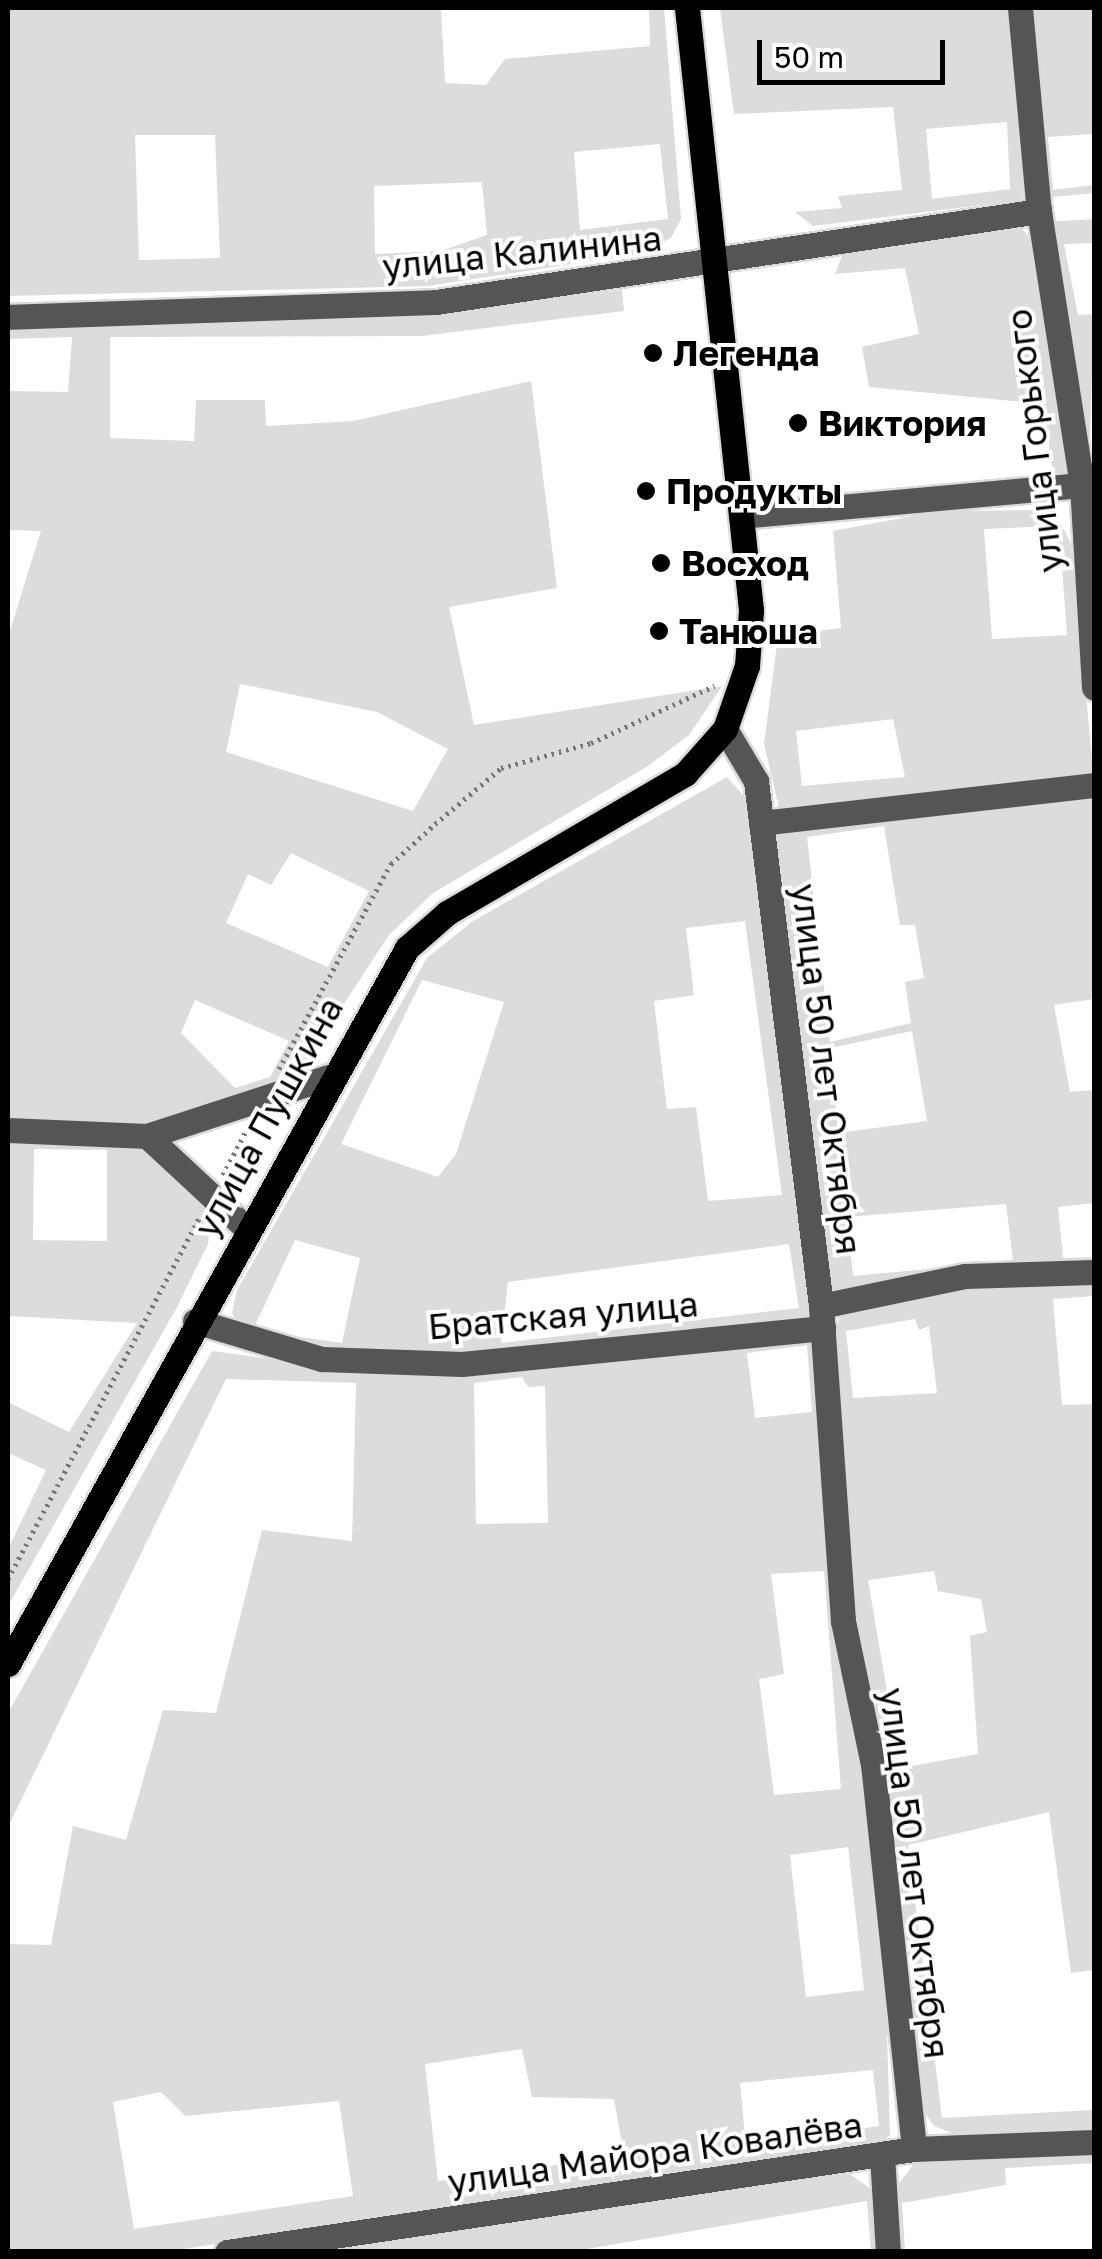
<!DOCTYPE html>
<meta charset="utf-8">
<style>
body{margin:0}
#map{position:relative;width:1102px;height:2259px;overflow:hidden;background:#fff;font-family:"Golos Text",sans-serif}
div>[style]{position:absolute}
.green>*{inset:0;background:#dcdcdc}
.path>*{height:5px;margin-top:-2.5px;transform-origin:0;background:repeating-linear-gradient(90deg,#777 0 2.5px,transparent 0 7.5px)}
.roads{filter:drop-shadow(2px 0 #dbdbdb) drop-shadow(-2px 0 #dbdbdb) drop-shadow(0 2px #dbdbdb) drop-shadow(0 -2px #dbdbdb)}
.minor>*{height:25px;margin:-12.5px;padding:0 12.5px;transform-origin:12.5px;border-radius:12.5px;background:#555}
.major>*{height:25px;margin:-12.5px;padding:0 12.5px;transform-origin:12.5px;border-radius:12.5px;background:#000}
.dots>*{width:28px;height:28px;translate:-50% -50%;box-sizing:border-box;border:5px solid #fff;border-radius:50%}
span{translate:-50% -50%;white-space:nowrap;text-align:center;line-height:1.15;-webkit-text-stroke:8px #fff;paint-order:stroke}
.street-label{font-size:35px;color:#000}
.poi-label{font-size:35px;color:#000;font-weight:700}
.left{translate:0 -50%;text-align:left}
.frame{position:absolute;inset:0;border:10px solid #000;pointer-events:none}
.scale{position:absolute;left:757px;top:40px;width:188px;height:45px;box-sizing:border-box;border:5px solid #000;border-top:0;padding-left:12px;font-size:30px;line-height:35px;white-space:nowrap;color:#000;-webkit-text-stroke:8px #fff;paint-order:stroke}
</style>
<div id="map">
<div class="green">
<div style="clip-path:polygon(evenodd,8px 8px,441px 8px,445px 83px,486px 85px,505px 59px,650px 46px,649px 8px,664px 8px,681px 219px,671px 238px,639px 254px,427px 286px,8px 296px,8px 8px,135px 135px,215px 135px,220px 258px,139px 260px,135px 135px,8px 8px,660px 144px,668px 219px,580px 230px,574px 152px,660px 144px,8px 8px,482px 182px,487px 235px,441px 251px,375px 254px,374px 186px,482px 182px)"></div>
<div style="clip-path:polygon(evenodd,720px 8px,1011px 8px,1023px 200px,813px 226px,795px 212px,842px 208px,838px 196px,902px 190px,893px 107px,734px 114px,720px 8px,1007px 122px,1010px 189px,932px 199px,926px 129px,1007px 122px)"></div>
<div style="clip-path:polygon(1026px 8px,1094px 8px,1094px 134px,1048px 137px,1053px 190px,1094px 185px,1094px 193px,1043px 198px)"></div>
<div style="clip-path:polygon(1094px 219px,1094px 243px,1064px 244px,1078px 315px,1094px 314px,1089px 473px,1044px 222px)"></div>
<div style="clip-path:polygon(1022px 228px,1033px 244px,1076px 473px,1053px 477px,1044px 404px,869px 387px,862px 347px,919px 334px,905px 268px,835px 274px,845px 248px)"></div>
<div style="clip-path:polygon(evenodd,622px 290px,624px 311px,422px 336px,110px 337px,110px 438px,194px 441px,196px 400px,265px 400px,266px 426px,353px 421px,531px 381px,557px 588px,449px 607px,474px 725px,722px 686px,689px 735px,648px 766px,433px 893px,389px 935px,304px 1065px,272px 1086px,149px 1130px,8px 1124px,8px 637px,41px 531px,8px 530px,8px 391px,68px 392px,72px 337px,8px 339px,8px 326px,444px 312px,622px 290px,240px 684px,377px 712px,448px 749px,413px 811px,226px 752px,240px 684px,622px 290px,291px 853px,369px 891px,328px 967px,226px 923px,248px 874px,271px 885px,291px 853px,622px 290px,195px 1000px,289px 1041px,270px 1077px,235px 1088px,181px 1033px,195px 1000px)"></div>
<div style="clip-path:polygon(evenodd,1037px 510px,1061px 523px,1071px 544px,1094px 777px,796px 815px,779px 808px,764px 744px,778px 636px,841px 628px,833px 531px,938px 511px,1037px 510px,1047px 526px,1061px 553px,1067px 635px,992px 639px,984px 529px,1047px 526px,1037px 510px,893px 719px,905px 777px,802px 786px,796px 731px,893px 719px)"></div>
<div style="clip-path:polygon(evenodd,727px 777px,749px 802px,815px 1324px,460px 1359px,320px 1354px,242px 1330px,232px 1313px,237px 1290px,427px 958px,473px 921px,727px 777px,745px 921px,782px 1195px,708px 1201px,696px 1107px,667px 1109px,654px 1001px,694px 995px,686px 928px,745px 921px,727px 777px,422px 980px,504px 1002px,456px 1154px,438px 1177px,341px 1144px,422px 980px,727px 777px,295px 1240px,360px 1258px,342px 1343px,253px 1330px,295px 1240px,727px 777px,789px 1244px,799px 1308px,501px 1343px,508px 1282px,789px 1244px)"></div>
<div style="clip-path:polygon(evenodd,1094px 789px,1094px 999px,1054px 1005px,1070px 1092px,1094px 1090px,1094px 1203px,1058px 1207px,1063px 1258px,1094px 1257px,1094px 1266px,832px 1298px,774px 828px,1094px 789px,884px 826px,900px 925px,915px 925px,924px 978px,905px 982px,911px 1023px,830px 1042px,807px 837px,884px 826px,1094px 789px,912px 1031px,927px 1121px,838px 1133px,830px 1048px,912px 1031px,1094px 789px,1006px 1204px,1013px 1261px,853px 1276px,847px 1217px,1006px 1204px)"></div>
<div style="clip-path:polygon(evenodd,8px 1140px,142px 1142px,194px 1184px,211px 1214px,208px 1244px,177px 1307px,8px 1606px,8px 1549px,46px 1470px,8px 1453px,8px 1402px,69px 1432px,137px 1323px,8px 1316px,8px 1140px,34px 1149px,107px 1150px,107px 1241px,33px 1240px,34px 1149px)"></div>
<div style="clip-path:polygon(evenodd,1094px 1277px,1094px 1296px,1053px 1299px,1062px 1405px,1094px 1404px,1094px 1970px,1071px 1973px,1049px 1812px,908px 1845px,942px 2118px,1094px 2110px,1094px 2132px,960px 2136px,934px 2126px,922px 2108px,912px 2061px,876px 1713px,855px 1615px,833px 1339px,841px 1313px,970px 1281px,1094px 1277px,915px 1319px,919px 1330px,929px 1326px,937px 1393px,853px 1398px,846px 1331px,915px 1319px,1094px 1277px,934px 1571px,938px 1591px,981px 1599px,987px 1632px,970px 1636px,978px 1754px,900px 1768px,868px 1580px,934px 1571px)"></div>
<div style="clip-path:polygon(evenodd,817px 1335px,885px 1963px,890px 2135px,876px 2148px,169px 2251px,8px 2251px,8px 1944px,51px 1945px,73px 1826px,126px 1840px,163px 1710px,216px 1713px,262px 1530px,352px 1541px,356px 1383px,226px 1379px,8px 1827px,8px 1713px,212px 1351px,307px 1364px,817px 1335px,807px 1345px,812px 1412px,755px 1418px,747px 1353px,807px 1345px,817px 1335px,522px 1377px,528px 1387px,545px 1386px,548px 1523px,476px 1524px,474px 1383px,522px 1377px,817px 1335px,824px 1571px,841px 1789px,774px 1795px,759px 1679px,784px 1674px,771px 1574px,824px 1571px,817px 1335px,848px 1847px,864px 1990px,806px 1997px,790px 1855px,848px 1847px,817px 1335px,522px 2049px,532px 2097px,614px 2099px,624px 2156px,438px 2181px,425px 2064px,522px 2049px,817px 1335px,873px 2070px,879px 2126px,746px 2146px,740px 2083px,873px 2070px,817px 1335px,161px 2092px,185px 2116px,339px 2101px,353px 2196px,134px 2229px,113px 2102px,161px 2092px)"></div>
<div style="clip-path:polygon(1094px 2151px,1094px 2163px,1005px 2168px,1006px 2185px,902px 2203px,905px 2251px,893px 2252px,893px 2191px,916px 2161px)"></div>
<div style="clip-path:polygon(850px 2174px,875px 2192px,881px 2251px,871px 2251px,867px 2201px,575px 2251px,284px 2252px)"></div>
</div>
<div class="path">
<div style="left:279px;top:1069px;width:234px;rotate:-61.4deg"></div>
<div style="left:391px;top:864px;width:59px;rotate:-42.3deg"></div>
<div style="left:435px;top:824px;width:87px;rotate:-40.3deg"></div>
<div style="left:501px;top:768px;width:93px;rotate:-15.5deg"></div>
<div style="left:591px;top:743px;width:136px;rotate:-24.9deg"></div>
<div style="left:223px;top:1175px;width:54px;rotate:-62.5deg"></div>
<div style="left:8px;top:1579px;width:412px;rotate:-62.1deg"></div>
</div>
<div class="roads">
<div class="minor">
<div style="left:1020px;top:8px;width:204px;rotate:84.7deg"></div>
<div style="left:1039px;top:211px;width:277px;rotate:81.1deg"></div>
<div style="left:1082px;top:485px;width:203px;rotate:86.6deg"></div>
<div style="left:8px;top:317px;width:428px;rotate:-2deg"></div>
<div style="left:436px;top:302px;width:610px;rotate:-8.58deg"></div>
<div style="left:741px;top:516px;width:354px;rotate:-5.2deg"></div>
<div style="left:725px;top:729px;width:61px;rotate:59.2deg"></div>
<div style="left:756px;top:781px;width:529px;rotate:82.94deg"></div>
<div style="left:821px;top:1306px;width:316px;rotate:86deg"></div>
<div style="left:843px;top:1621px;width:146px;rotate:78.2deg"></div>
<div style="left:873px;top:1764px;width:387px;rotate:83.9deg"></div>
<div style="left:761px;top:823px;width:335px;rotate:-6.5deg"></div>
<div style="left:8px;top:1130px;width:139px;rotate:2.5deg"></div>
<div style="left:147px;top:1136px;width:191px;rotate:-18deg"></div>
<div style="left:147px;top:1136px;width:135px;rotate:42.9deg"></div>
<div style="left:821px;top:1306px;width:147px;rotate:-11.8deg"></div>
<div style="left:965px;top:1276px;width:129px;rotate:-1.8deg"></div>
<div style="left:195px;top:1321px;width:133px;rotate:16.7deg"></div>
<div style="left:322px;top:1359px;width:140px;rotate:2deg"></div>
<div style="left:462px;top:1364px;width:363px;rotate:-5.7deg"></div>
<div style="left:882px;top:2155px;width:97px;rotate:86.5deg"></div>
<div style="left:227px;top:2252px;width:695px;rotate:-8.53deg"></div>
<div style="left:914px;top:2149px;width:180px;rotate:-2.2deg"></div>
</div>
<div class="major">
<div style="left:8px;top:1664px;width:820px;rotate:-60.87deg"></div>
<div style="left:407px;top:948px;width:53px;rotate:-41.2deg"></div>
<div style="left:447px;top:913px;width:276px;rotate:-30.3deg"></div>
<div style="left:685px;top:774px;width:60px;rotate:-48.4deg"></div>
<div style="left:725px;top:729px;width:67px;rotate:-70.8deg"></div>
<div style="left:747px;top:666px;width:56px;rotate:-85.9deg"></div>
<div style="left:751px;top:610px;width:605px;rotate:-96.07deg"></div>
</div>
</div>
<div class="dots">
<div style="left:653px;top:353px;background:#000"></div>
<div style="left:798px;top:423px;background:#000"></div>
<div style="left:646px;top:491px;background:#000"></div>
<div style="left:661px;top:563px;background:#000"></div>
<div style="left:659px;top:631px;background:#000"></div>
</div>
<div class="street-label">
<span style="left:522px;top:252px;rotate:-6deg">улица Калинина</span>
<span style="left:1034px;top:441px;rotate:-97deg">улица Горького</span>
<span style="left:827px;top:1069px;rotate:83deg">улица 50 лет Октября</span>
<span style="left:268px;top:1117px;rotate:-61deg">улица Пушкина</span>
<span style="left:563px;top:1315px;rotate:-5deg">Братская улица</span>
<span style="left:915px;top:1873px;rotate:83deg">улица 50 лет Октября</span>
<span style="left:655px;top:2153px;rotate:-8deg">улица Майора Ковалёва</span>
</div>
<div class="poi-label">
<span class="left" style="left:673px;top:353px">Легенда</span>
<span class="left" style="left:818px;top:423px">Виктория</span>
<span class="left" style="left:666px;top:491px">Продукты</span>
<span class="left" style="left:681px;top:563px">Восход</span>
<span class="left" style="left:679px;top:631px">Танюша</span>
</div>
<div class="frame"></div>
<div class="scale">50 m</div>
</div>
